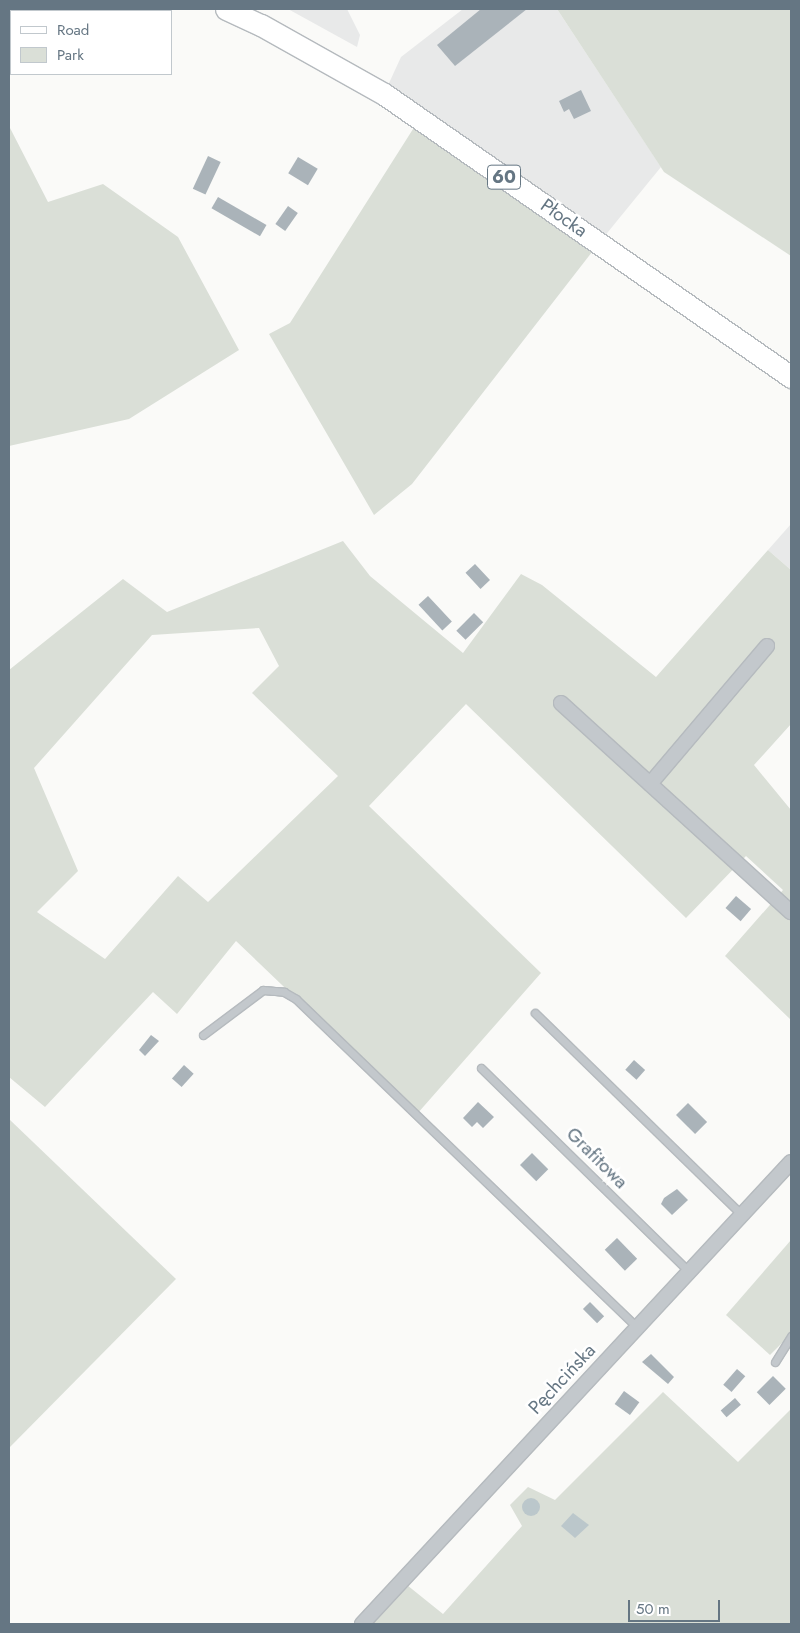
<!DOCTYPE html>
<meta charset="utf-8">
<style>
body{margin:0}
#map{position:relative;width:800px;height:1633px;overflow:hidden;background:#fafaf8;font-family:Jost,sans-serif}
div>[style]{position:absolute}
.built>*{inset:0;background:#e8e9e9}
.green>*{inset:0;background:#dadfd7}
.water>*{inset:0;background:#bbc7cb}
.round{border-radius:50%}
.building>*{inset:0;background:#aab3b9;transform-origin:0 0}
.roads{filter:drop-shadow(1px 0 #b5babe) drop-shadow(-1px 0 #b5babe) drop-shadow(0 1px #b5babe) drop-shadow(0 -1px #b5babe)}
.service>*{height:7px;margin:-3.5px;padding:0 3.5px;transform-origin:3.5px;border-radius:3.5px;background:#c3c8cc}
.minor>*{height:14px;margin:-7px;padding:0 7px;transform-origin:7px;border-radius:7px;background:#c3c8cc}
.primary>*{height:21px;margin:-10.5px;padding:0 10.5px;transform-origin:10.5px;border-radius:10.5px;background:#fff}
span{translate:-50% -50%;white-space:nowrap;text-align:center;line-height:1.15;-webkit-text-stroke:5px #fff;paint-order:stroke}
.shield-label span{padding:1px 4px;background:#fff;border:1px solid;border-radius:4px;-webkit-text-stroke-width:0}
.shield-label{font-size:18px;color:#657683;font-weight:700}
.street-label{font-size:19px;color:#657683}
.frame{position:absolute;inset:0;border:10px solid #657683;pointer-events:none}
.legend{position:absolute;left:10px;top:10px;width:162px;height:65px;box-sizing:border-box;background:#fff;border:1px solid #c1c8cd;margin:0;padding:6px 9px;list-style:none;font-size:15px;color:#657683}
.legend li{display:flex;align-items:center;gap:10px;height:25px}
.legend b{width:25px;border:1px solid #c1c8cd}
.scale{position:absolute;left:628px;top:1600px;width:92px;height:22px;box-sizing:border-box;border:2px solid #657683;border-top:0;padding-left:6px;font-size:15px;line-height:18px;white-space:nowrap;color:#657683;-webkit-text-stroke:4px #fff;paint-order:stroke}
</style>
<div id="map">
<div class="built">
<div style="clip-path:polygon(288px 9px,347px 9px,360px 35px,357px 47px)"></div>
<div style="clip-path:polygon(463px 9px,557px 9px,661px 167px,599px 243px,384px 94px,401px 57px)"></div>
<div style="clip-path:polygon(791px 524px,791px 570px,768px 550px)"></div>
</div>
<div class="green">
<div style="clip-path:polygon(557px 9px,791px 9px,791px 256px,664px 172px)"></div>
<div style="clip-path:polygon(420px 118px,599px 243px,412px 484px,374px 515px,269px 334px,290px 323px)"></div>
<div style="clip-path:polygon(9px 126px,48px 202px,103px 184px,178px 237px,239px 350px,129px 419px,9px 446px)"></div>
<div style="clip-path:polygon(evenodd,343px 541px,370px 576px,463px 653px,521px 574px,542px 585px,656px 677px,768px 550px,791px 570px,791px 724px,754px 765px,791px 810px,791px 1020px,725px 956px,783px 890px,746px 856px,686px 918px,466px 704px,369px 806px,541px 973px,417px 1114px,236px 941px,177px 1014px,153px 992px,45px 1107px,9px 1077px,9px 670px,123px 579px,167px 612px,343px 541px,259px 628px,279px 666px,252px 693px,338px 776px,208px 902px,178px 876px,105px 959px,37px 912px,78px 871px,34px 768px,152px 635px,259px 628px)"></div>
<div style="clip-path:polygon(9px 1119px,176px 1279px,9px 1448px)"></div>
<div style="clip-path:polygon(791px 1240px,791px 1334px,770px 1355px,726px 1315px)"></div>
<div style="clip-path:polygon(663px 1392px,738px 1462px,791px 1409px,791px 1624px,362px 1624px,402px 1581px,443px 1614px,522px 1526px,510px 1505px,528px 1487px,555px 1500px)"></div>
</div>
<div class="water">
<div class="round" style="left:522px;top:1498px;width:18px;height:18px"></div>
<div style="clip-path:polygon(573px 1513px,589px 1525px,575px 1538px,561px 1526px)"></div>
</div>
<div class="building">
<div style="clip-path:polygon(481px 9px,527px 9px,455px 66px,437px 45px)"></div>
<div style="clip-path:polygon(581px 90px,591px 111px,574px 119px,569px 109px,564px 112px,559px 101px)"></div>
<div style="left:208px;top:156px;width:14px;height:36px;rotate:25deg"></div>
<div style="left:298px;top:157px;width:23px;height:19px;rotate:31deg"></div>
<div style="left:218px;top:197px;width:56px;height:13px;rotate:30deg"></div>
<div style="left:288px;top:206px;width:12px;height:22px;rotate:35deg"></div>
<div style="left:475px;top:564px;width:22px;height:13px;rotate:47deg"></div>
<div style="left:428px;top:596px;width:35px;height:13px;rotate:47deg"></div>
<div style="left:474px;top:613px;width:13px;height:25px;rotate:45deg"></div>
<div style="left:736px;top:896px;width:20px;height:16px;rotate:41deg"></div>
<div style="clip-path:polygon(151px 1035px,159px 1041px,145px 1056px,139px 1050px)"></div>
<div style="left:634px;top:1060px;width:15px;height:13px;rotate:42deg"></div>
<div style="left:184px;top:1065px;width:13px;height:18px;rotate:42deg"></div>
<div style="clip-path:polygon(478px 1102px,494px 1117px,483px 1128px,477px 1122px,472px 1127px,463px 1118px)"></div>
<div style="left:688px;top:1103px;width:27px;height:17px;rotate:45deg"></div>
<div style="left:532px;top:1153px;width:23px;height:17px;rotate:45deg"></div>
<div style="clip-path:polygon(677px 1189px,688px 1200px,672px 1215px,661px 1204px,664px 1198px)"></div>
<div style="left:617px;top:1238px;width:29px;height:17px;rotate:46deg"></div>
<div style="left:590px;top:1302px;width:20px;height:10px;rotate:45deg"></div>
<div style="clip-path:polygon(651px 1354px,674px 1377px,668px 1384px,642px 1362px)"></div>
<div style="left:737px;top:1369px;width:11px;height:21px;rotate:41deg"></div>
<div style="left:773px;top:1376px;width:18px;height:23px;rotate:45deg"></div>
<div style="left:624px;top:1391px;width:19px;height:16px;rotate:36deg"></div>
<div style="left:735px;top:1398px;width:9px;height:19px;rotate:49deg"></div>
</div>
<div class="roads">
<div class="service">
<div style="left:535px;top:1013px;width:289px;rotate:44.3deg"></div>
<div style="left:203px;top:1035px;width:75px;rotate:-36.9deg"></div>
<div style="left:263px;top:990px;width:21px;rotate:5deg"></div>
<div style="left:284px;top:992px;width:14px;rotate:30deg"></div>
<div style="left:296px;top:999px;width:473px;rotate:43.9deg"></div>
<div style="left:481px;top:1068px;width:291px;rotate:44.4deg"></div>
<div style="left:775px;top:1362px;width:31px;rotate:-58deg"></div>
</div>
<div class="minor">
<div style="left:561px;top:703px;width:311px;rotate:42.3deg"></div>
<div style="left:650px;top:784px;width:181px;rotate:-49.7deg"></div>
<div style="left:362px;top:1624px;width:630px;rotate:-47.12deg"></div>
</div>
<div class="primary">
<div style="left:226px;top:9px;width:38px;rotate:25deg"></div>
<div style="left:261px;top:25px;width:141px;rotate:29.3deg"></div>
<div style="left:384px;top:94px;width:496px;rotate:34.8deg"></div>
</div>
</div>
<div class="shield-label">
<span style="left:504px;top:177px">60</span>
</div>
<div class="street-label">
<span style="left:564px;top:218px;rotate:35deg">Płocka</span>
<span style="left:597px;top:1158px;rotate:45deg">Grafitowa</span>
<span style="left:562px;top:1379px;rotate:-47deg">Pęchcińska</span>
</div>
<div class="frame"></div>
<ul class="legend">
<li><b style="height:6px;background:#fff"></b>Road</li>
<li><b style="height:14px;background:#dadfd7"></b>Park</li>
</ul>
<div class="scale">50 m</div>
</div>
